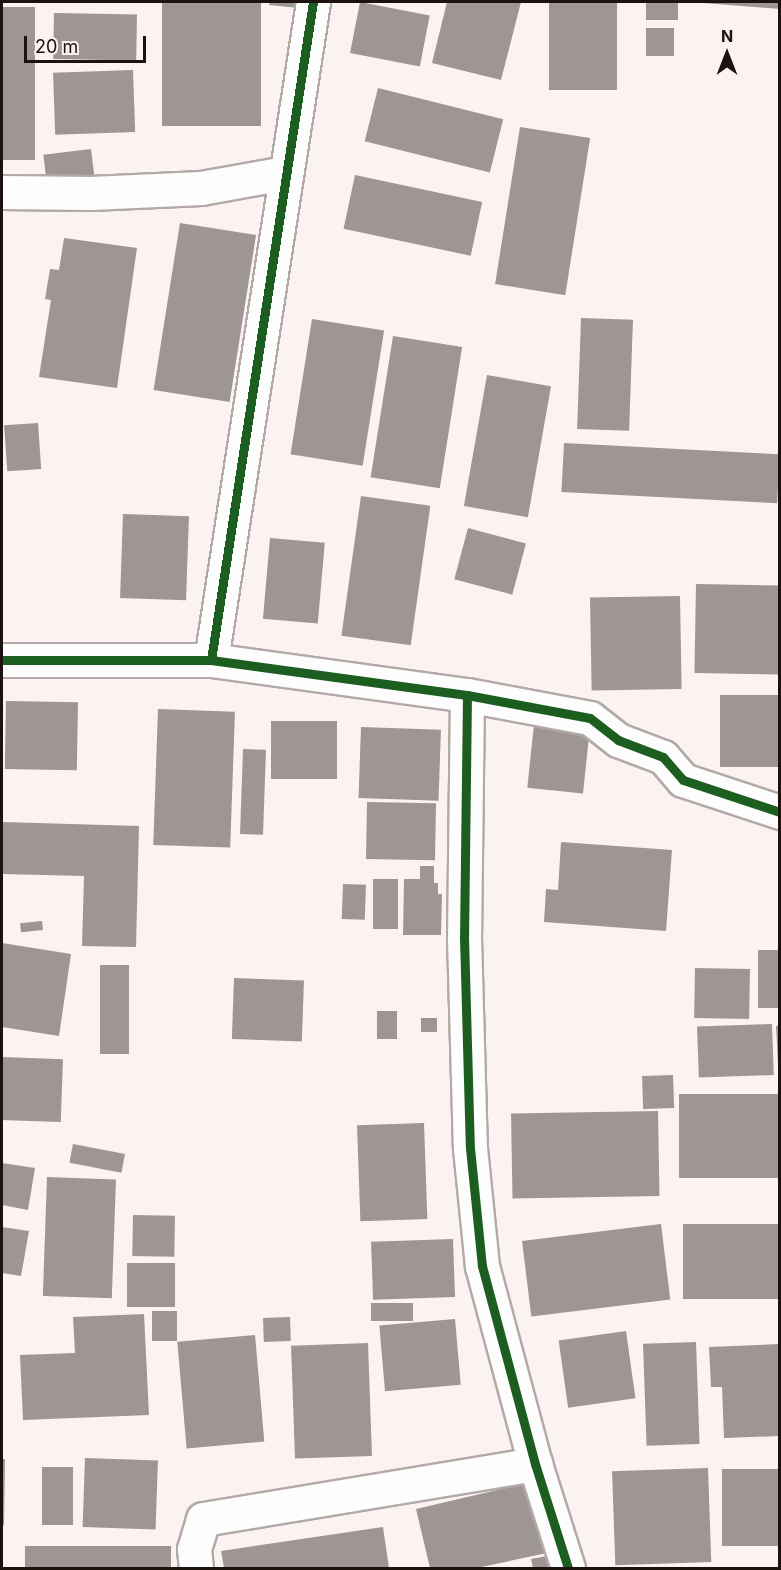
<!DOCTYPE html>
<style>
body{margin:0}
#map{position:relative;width:781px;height:1570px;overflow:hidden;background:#faf3f1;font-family:Inter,sans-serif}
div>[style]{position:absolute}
.building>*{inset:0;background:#9e9694;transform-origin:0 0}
.roads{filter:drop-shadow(2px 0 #b3aaa8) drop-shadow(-2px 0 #b3aaa8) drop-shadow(0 2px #b3aaa8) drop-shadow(0 -2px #b3aaa8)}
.street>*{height:33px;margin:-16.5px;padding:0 16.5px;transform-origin:16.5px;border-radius:16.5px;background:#fefdfd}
.cycleway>*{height:9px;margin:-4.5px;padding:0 4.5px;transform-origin:4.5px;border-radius:4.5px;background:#1b5e20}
span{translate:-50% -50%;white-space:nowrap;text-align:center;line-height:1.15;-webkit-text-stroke:6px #fef1ed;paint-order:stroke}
.frame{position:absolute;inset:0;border:3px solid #1d120e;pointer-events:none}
.north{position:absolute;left:697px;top:24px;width:60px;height:60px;-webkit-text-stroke:4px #fef1ed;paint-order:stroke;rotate:0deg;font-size:16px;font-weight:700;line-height:24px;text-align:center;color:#1d120e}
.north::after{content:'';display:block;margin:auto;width:21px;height:27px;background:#1d120e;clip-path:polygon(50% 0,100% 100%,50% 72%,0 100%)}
.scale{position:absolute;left:24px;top:36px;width:122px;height:27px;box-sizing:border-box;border:3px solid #1d120e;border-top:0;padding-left:8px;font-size:18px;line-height:21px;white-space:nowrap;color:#1d120e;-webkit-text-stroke:4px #fef1ed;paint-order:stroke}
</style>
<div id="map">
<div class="building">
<div style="left:162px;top:2px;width:99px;height:124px"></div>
<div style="clip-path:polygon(270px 2px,300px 2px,299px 8px,269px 5px)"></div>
<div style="left:360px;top:2px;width:71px;height:52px;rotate:11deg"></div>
<div style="clip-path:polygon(447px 2px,521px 2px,501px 80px,432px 63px)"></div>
<div style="left:549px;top:2px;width:68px;height:88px"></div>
<div style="left:646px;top:2px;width:32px;height:18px"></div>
<div style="clip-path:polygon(703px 2px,780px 2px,780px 9px,703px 3px)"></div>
<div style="left:2px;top:7px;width:33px;height:153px"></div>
<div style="left:54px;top:13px;width:83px;height:46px;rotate:1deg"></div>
<div style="left:646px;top:28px;width:28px;height:28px"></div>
<div style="left:133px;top:70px;width:62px;height:80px;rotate:88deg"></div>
<div style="left:378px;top:88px;width:129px;height:55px;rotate:14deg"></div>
<div style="left:520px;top:127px;width:71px;height:159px;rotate:9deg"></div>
<div style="left:91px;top:149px;width:26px;height:48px;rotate:83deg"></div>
<div style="left:355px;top:175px;width:130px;height:55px;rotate:12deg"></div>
<div style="left:180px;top:223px;width:77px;height:169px;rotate:9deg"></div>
<div style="clip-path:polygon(64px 238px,137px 248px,117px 388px,39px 377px,51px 300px,45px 299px,50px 269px,59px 270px)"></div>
<div style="left:581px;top:318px;width:52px;height:111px;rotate:2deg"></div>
<div style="left:312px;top:319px;width:73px;height:137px;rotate:9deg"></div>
<div style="left:393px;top:336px;width:70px;height:143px;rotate:9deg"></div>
<div style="left:487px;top:375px;width:65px;height:133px;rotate:10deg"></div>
<div style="left:38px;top:423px;width:46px;height:34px;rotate:86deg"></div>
<div style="left:564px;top:443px;width:216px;height:49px;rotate:3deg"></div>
<div style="left:361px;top:496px;width:70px;height:141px;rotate:8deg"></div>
<div style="left:123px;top:514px;width:66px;height:84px;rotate:2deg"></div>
<div style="left:468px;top:528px;width:60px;height:53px;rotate:15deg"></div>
<div style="left:270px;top:538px;width:55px;height:81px;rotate:5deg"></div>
<div style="left:696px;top:584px;width:84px;height:89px;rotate:1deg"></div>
<div style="left:680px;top:596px;width:93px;height:90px;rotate:89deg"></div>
<div style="left:780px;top:695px;width:72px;height:60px;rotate:90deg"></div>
<div style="left:6px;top:701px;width:72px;height:68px;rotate:1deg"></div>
<div style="left:158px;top:709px;width:77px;height:136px;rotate:2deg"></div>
<div style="left:337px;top:721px;width:58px;height:66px;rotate:90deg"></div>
<div style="left:534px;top:724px;width:56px;height:64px;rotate:6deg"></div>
<div style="left:361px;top:727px;width:80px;height:71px;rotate:2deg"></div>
<div style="left:243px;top:749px;width:23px;height:85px;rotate:2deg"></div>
<div style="left:367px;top:802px;width:69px;height:57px;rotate:1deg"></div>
<div style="clip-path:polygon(2px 822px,139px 826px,136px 947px,82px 946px,84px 876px,2px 874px)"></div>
<div style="clip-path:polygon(561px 842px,672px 850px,666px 931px,544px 922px,546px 889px,558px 890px)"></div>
<div style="clip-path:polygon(420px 866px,434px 866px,434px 883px,438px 883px,438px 894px,442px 894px,441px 935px,403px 935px,404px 879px,420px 879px)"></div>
<div style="left:373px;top:879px;width:25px;height:50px"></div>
<div style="left:343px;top:884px;width:23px;height:35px;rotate:2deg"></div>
<div style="left:42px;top:921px;width:9px;height:22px;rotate:84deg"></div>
<div style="clip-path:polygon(2px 943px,71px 954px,59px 1036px,2px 1027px)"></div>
<div style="left:758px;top:950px;width:22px;height:58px"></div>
<div style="left:100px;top:965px;width:29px;height:89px"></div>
<div style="left:695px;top:968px;width:55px;height:50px;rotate:1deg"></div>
<div style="left:234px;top:978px;width:70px;height:61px;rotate:2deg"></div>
<div style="left:397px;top:1011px;width:28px;height:20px;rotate:90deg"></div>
<div style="left:421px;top:1018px;width:16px;height:14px"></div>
<div style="left:772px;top:1024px;width:51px;height:75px;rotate:88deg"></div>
<div style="clip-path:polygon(776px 1026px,780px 1026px,780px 1064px,778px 1064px)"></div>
<div style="left:2px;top:1057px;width:61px;height:63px;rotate:2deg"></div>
<div style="left:673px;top:1075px;width:33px;height:31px;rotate:88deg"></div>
<div style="left:780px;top:1094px;width:84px;height:101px;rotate:90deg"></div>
<div style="left:658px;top:1111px;width:85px;height:147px;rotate:89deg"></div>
<div style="left:424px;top:1123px;width:96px;height:67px;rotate:88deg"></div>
<div style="left:73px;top:1144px;width:53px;height:19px;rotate:11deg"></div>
<div style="clip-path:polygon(2px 1163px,35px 1168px,28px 1210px,2px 1205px)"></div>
<div style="left:47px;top:1177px;width:69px;height:119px;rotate:2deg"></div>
<div style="left:133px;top:1215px;width:42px;height:41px;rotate:1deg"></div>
<div style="left:661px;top:1224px;width:76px;height:140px;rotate:83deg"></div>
<div style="left:780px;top:1224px;width:75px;height:97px;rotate:90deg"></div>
<div style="clip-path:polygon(2px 1227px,29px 1231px,21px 1276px,2px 1273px)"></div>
<div style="left:453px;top:1239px;width:58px;height:82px;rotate:88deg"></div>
<div style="left:127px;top:1263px;width:48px;height:44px"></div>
<div style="left:371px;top:1303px;width:42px;height:18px"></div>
<div style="left:152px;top:1311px;width:25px;height:30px"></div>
<div style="clip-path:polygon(144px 1314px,149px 1415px,23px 1420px,20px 1355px,75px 1353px,73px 1317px)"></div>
<div style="left:290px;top:1317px;width:24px;height:27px;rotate:88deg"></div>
<div style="left:455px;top:1319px;width:66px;height:76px;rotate:85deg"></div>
<div style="left:626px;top:1331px;width:68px;height:68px;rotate:82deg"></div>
<div style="left:255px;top:1335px;width:107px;height:78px;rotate:85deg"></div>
<div style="left:696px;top:1342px;width:102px;height:53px;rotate:88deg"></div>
<div style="left:368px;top:1343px;width:113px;height:77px;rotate:88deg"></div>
<div style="clip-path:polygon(780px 1344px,780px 1436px,724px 1438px,722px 1387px,711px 1387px,709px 1347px)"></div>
<div style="left:85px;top:1458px;width:73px;height:69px;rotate:2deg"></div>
<div style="clip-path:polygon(2px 1459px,5px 1459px,4px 1525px,2px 1525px)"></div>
<div style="left:42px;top:1467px;width:31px;height:58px"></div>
<div style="left:708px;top:1468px;width:94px;height:96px;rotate:88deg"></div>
<div style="left:780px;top:1469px;width:77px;height:58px;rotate:90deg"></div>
<div style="clip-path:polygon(531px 1482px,547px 1553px,477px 1568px,430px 1568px,416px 1509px)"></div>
<div style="clip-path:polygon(383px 1527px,389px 1568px,224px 1568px,221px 1551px)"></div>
<div style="left:25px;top:1546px;width:146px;height:22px"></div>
<div style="clip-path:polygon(552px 1555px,555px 1568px,533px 1568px,531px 1559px)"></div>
</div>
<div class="roads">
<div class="street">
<div style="left:2px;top:192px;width:89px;rotate:0.6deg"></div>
<div style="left:91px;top:193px;width:110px;rotate:-2.6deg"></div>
<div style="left:201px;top:188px;width:84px;rotate:-10.2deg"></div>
<div style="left:2px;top:660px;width:209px"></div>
<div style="left:211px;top:660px;width:258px;rotate:7.8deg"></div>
<div style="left:467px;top:695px;width:125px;rotate:10.6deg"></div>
<div style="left:590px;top:718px;width:36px;rotate:38deg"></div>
<div style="left:618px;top:740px;width:48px;rotate:20.7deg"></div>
<div style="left:663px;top:757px;width:30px;rotate:49deg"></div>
<div style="left:683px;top:780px;width:102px;rotate:18.3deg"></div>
<div style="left:211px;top:660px;width:666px;rotate:-81.19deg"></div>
<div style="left:467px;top:695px;width:242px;rotate:90.7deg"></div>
<div style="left:464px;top:937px;width:211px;rotate:88.4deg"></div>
<div style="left:470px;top:1148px;width:119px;rotate:84.2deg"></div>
<div style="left:482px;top:1266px;width:205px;rotate:75deg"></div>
<div style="left:535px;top:1464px;width:109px;rotate:72.4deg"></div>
<div style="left:196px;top:1568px;width:19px;rotate:-96deg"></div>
<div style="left:194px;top:1549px;width:31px;rotate:-73deg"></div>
<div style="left:203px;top:1519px;width:337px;rotate:-9.4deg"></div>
</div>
</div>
<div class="cycleway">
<div style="left:2px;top:660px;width:209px"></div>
<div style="left:211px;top:660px;width:258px;rotate:7.8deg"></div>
<div style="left:467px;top:695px;width:125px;rotate:10.6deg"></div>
<div style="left:590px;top:718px;width:36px;rotate:38deg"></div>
<div style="left:618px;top:740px;width:48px;rotate:20.7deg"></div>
<div style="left:663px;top:757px;width:30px;rotate:49deg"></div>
<div style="left:683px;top:780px;width:102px;rotate:18.3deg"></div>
<div style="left:211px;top:660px;width:666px;rotate:-81.19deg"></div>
<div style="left:467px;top:695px;width:242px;rotate:90.7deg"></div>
<div style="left:464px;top:937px;width:211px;rotate:88.4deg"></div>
<div style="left:470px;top:1148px;width:119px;rotate:84.2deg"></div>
<div style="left:482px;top:1266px;width:205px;rotate:75deg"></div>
<div style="left:535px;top:1464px;width:109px;rotate:72.4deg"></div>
</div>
<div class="frame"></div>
<div class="north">N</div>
<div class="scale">20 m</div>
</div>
